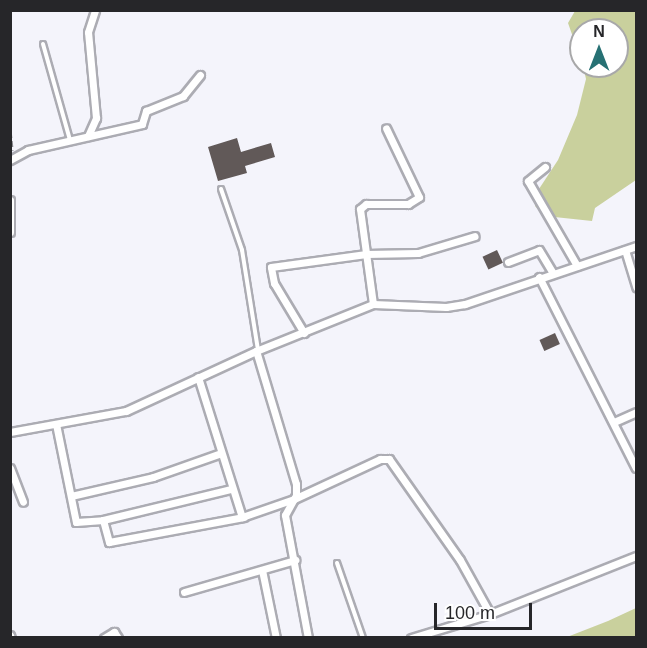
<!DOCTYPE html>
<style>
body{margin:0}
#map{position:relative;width:647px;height:648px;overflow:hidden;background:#f4f4fb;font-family:Helvetica,sans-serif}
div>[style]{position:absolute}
.green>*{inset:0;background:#c9d09d}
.building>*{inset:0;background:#615958;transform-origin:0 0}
.path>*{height:1.5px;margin-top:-0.75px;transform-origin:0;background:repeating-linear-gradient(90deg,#86868b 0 6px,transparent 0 9px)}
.roads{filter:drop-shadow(2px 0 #acacb3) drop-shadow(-2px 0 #acacb3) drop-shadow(0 2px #acacb3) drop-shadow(0 -2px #acacb3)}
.service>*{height:4px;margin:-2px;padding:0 2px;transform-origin:2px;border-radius:2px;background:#fff}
.minor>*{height:7px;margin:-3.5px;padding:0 3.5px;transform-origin:3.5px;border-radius:3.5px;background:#fff}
span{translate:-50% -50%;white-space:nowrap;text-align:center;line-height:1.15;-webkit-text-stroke:6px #fff;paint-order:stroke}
.frame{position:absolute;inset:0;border:12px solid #262629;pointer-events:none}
.north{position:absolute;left:569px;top:18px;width:60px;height:60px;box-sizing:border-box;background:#fff;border:2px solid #a8a8a9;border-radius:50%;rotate:0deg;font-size:16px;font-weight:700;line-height:24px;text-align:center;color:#262629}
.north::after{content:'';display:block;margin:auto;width:21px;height:27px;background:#277174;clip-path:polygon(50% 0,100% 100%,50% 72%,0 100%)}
.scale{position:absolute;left:434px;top:603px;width:98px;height:27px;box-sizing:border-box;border:3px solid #262629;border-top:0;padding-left:8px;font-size:18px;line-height:21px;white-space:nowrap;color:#262629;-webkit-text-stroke:4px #fff;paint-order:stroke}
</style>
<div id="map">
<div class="green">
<div style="clip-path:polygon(575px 11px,636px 11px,636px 180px,595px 208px,592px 221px,545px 216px,535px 206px,537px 192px,558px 160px,577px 115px,586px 79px,583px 66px,617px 66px,617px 30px,581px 30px,581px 60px,568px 23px)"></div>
<div style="clip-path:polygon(636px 608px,636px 637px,567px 637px,608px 621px)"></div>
</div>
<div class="building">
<div style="clip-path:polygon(237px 138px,241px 152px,271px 143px,275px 157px,245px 166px,247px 173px,218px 181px,208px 147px)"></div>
<div style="left:497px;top:250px;width:14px;height:16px;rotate:65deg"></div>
<div style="left:555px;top:333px;width:12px;height:17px;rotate:66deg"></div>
</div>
<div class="path">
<div style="left:10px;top:123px;width:28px;rotate:84deg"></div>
</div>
<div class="roads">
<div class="service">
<div style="left:43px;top:44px;width:100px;rotate:74.3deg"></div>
<div style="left:221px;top:189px;width:65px;rotate:71deg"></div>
<div style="left:242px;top:250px;width:101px;rotate:80.9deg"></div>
<div style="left:337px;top:563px;width:79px;rotate:70.9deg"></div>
</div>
<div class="minor">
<div style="left:88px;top:136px;width:20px;rotate:-66deg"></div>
<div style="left:96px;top:118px;width:86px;rotate:-95.3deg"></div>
<div style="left:88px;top:32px;width:23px;rotate:-72deg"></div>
<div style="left:10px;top:160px;width:21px;rotate:-29deg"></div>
<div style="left:28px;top:150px;width:117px;rotate:-12.8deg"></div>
<div style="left:142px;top:124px;width:14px;rotate:-73deg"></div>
<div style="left:146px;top:111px;width:40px;rotate:-22deg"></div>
<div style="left:183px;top:96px;width:27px;rotate:-51deg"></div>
<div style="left:545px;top:167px;width:22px;rotate:141deg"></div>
<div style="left:528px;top:181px;width:98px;rotate:60deg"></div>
<div style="left:10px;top:200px;width:32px;rotate:90deg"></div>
<div style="left:625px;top:250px;width:39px;rotate:73deg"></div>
<div style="left:508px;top:262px;width:33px;rotate:-21deg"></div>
<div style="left:539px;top:250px;width:27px;rotate:59deg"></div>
<div style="left:539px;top:277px;width:214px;rotate:63.1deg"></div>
<div style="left:373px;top:304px;width:96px;rotate:-97.8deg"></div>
<div style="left:360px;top:209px;width:8px;rotate:-40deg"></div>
<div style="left:366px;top:204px;width:42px"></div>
<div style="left:408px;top:204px;width:13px;rotate:-32deg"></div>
<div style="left:419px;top:197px;width:76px;rotate:-115.6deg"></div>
<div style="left:304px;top:333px;width:58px;rotate:-121deg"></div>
<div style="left:274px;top:283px;width:16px;rotate:-101deg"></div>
<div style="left:271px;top:267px;width:96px;rotate:-7.8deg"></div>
<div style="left:366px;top:254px;width:52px;rotate:-1.1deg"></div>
<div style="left:418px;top:253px;width:59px;rotate:-16.6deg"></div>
<div style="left:198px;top:377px;width:147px;rotate:72.6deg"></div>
<div style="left:242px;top:517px;width:55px;rotate:-19.1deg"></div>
<div style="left:294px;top:499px;width:95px;rotate:-24.9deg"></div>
<div style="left:380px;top:459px;width:9px"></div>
<div style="left:389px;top:459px;width:123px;rotate:54.9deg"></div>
<div style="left:460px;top:560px;width:62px;rotate:60.9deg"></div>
<div style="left:614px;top:422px;width:24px;rotate:-24deg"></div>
<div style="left:56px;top:424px;width:100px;rotate:78.5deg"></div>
<div style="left:76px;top:522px;width:27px;rotate:-4deg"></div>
<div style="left:103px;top:520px;width:23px;rotate:75deg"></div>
<div style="left:109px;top:542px;width:137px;rotate:-10.5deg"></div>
<div style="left:10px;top:432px;width:118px;rotate:-10.3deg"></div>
<div style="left:126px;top:411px;width:143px;rotate:-24.8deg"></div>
<div style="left:10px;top:468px;width:36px;rotate:69deg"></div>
<div style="left:71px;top:496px;width:84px;rotate:-13deg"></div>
<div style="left:153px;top:477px;width:72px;rotate:-19.4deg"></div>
<div style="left:103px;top:520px;width:132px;rotate:-13.6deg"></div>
<div style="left:262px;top:570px;width:69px;rotate:78.4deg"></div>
<div style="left:184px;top:592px;width:116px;rotate:-16.1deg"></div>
<div style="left:10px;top:635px;width:3px;rotate:72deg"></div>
<div style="left:104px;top:638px;width:12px;rotate:-31deg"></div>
<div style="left:114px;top:632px;width:7px;rotate:56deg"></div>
<div style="left:308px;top:638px;width:125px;rotate:-100.6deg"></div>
<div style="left:285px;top:515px;width:23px;rotate:-61deg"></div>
<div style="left:296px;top:495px;width:11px;rotate:-90deg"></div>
<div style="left:296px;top:484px;width:139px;rotate:-106.7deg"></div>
<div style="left:256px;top:351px;width:126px;rotate:-21.9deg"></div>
<div style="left:373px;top:304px;width:73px;rotate:2.4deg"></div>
<div style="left:446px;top:307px;width:19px;rotate:-9deg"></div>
<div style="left:465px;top:304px;width:181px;rotate:-18.7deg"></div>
<div style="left:411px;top:638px;width:83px;rotate:-16.9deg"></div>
<div style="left:490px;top:614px;width:157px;rotate:-21.7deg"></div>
</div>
</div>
<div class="frame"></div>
<div class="north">N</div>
<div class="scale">100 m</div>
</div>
